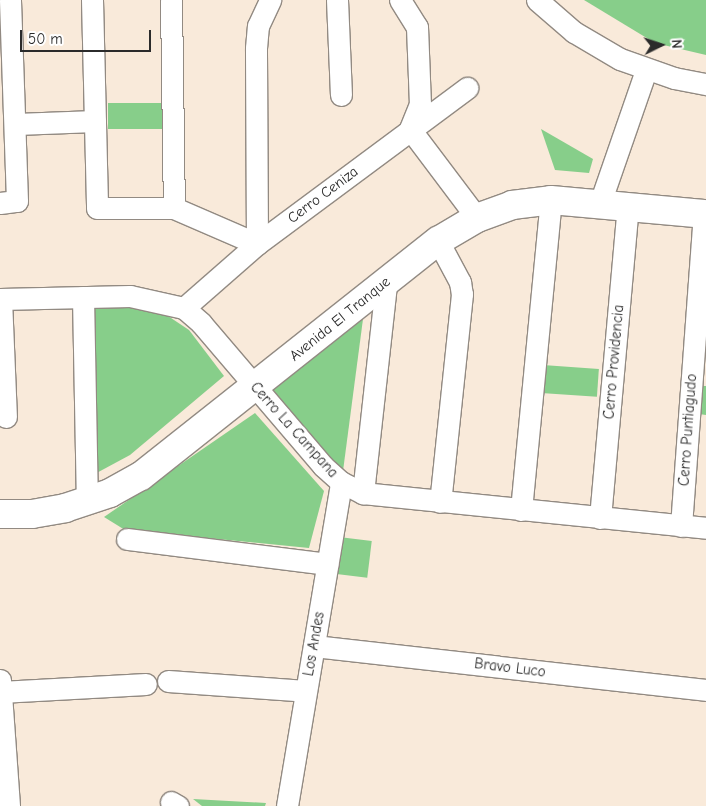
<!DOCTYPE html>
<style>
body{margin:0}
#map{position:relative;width:706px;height:806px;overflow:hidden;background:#f9eada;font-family:"Comic Neue",sans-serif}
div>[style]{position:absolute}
.green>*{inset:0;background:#87ce8a;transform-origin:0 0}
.roads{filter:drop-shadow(1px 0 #928a82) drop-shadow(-1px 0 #928a82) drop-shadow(0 1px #928a82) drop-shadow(0 -1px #928a82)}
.street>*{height:21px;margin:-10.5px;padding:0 10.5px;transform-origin:10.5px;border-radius:10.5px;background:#fff}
.secondary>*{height:28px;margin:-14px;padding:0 14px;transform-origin:14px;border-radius:14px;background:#fff}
span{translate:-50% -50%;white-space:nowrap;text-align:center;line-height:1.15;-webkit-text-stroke:5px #fff;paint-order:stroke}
.street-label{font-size:15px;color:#2b2b2b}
.north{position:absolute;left:636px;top:20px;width:50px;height:50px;-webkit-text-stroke:4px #fff;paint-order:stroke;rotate:86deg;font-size:14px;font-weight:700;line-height:20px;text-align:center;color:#2b2b2b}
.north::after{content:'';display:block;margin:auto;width:18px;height:22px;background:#2b2b2b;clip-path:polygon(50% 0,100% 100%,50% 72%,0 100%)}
.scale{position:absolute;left:20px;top:30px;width:131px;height:22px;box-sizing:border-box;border:2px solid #2b2b2b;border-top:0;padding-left:6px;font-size:15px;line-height:18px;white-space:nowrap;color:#2b2b2b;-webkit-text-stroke:4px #fff;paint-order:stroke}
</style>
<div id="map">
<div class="green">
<div style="clip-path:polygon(584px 0,706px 0,706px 55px,655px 43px)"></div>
<div style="left:165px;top:103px;width:26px;height:57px;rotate:90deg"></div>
<div style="clip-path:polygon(541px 129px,593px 159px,589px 173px,555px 170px)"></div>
<div style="clip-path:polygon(128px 303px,168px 316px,189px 330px,224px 376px,130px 455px,91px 476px,93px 307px)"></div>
<div style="clip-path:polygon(363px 319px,343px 471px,271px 391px)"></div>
<div style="left:543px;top:365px;width:56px;height:28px;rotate:4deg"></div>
<div style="clip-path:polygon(702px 386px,706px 386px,706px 415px,699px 414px)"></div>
<div style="clip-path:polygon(255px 413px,324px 491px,309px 548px,125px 530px,104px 517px)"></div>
<div style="left:339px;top:537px;width:33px;height:37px;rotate:7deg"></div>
<div style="clip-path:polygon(193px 799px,266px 803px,265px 806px,202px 806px)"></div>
</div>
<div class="roads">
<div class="street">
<div style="left:92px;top:0;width:208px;rotate:88.6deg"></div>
<div style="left:97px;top:208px;width:77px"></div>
<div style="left:174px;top:208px;width:90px;rotate:23.4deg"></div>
<div style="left:171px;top:0;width:208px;rotate:89.2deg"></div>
<div style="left:337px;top:0;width:95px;rotate:87.6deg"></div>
<div style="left:400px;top:0;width:32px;rotate:58deg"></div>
<div style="left:417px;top:27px;width:77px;rotate:87.8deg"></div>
<div style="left:420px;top:104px;width:27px;rotate:112deg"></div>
<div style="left:537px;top:0;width:49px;rotate:40.9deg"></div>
<div style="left:574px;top:32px;width:53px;rotate:30.4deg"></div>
<div style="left:620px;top:59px;width:57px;rotate:19.4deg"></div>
<div style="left:674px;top:78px;width:33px;rotate:11deg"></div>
<div style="left:16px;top:124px;width:79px;rotate:-2.2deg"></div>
<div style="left:410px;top:129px;width:111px;rotate:53deg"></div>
<div style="left:0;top:203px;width:17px;rotate:-7deg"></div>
<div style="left:17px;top:201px;width:201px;rotate:-92deg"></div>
<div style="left:600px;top:203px;width:141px;rotate:-70.9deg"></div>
<div style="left:438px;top:241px;width:47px;rotate:61.8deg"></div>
<div style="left:460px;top:282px;width:12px;rotate:81deg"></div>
<div style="left:462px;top:294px;width:209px;rotate:96deg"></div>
<div style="left:257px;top:244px;width:196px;rotate:-90.3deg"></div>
<div style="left:256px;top:48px;width:22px;rotate:-85deg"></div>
<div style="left:258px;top:26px;width:29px;rotate:-65deg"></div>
<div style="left:83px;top:297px;width:205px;rotate:88.9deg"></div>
<div style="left:0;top:299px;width:130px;rotate:-1.3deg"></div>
<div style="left:130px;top:296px;width:55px;rotate:12.5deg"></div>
<div style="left:184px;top:308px;width:23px;rotate:41deg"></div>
<div style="left:201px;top:323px;width:188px;rotate:49.5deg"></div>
<div style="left:323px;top:466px;width:24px;rotate:42deg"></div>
<div style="left:341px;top:482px;width:25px;rotate:27deg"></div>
<div style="left:363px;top:493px;width:345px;rotate:5.8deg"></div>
<div style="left:1px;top:299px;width:118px;rotate:87.6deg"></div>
<div style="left:184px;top:308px;width:97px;rotate:-41.2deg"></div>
<div style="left:257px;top:244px;width:262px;rotate:-36.6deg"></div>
<div style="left:363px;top:493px;width:211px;rotate:-83.7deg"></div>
<div style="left:521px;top:510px;width:311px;rotate:-84.5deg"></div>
<div style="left:600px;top:518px;width:313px;rotate:-84.9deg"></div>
<div style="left:681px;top:526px;width:313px;rotate:-85.8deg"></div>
<div style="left:127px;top:539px;width:202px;rotate:7.1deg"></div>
<div style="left:314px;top:646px;width:394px;rotate:6.4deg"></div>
<div style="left:0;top:680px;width:126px;rotate:85.9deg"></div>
<div style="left:168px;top:681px;width:138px;rotate:4.1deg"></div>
<div style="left:0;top:692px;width:146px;rotate:-3.1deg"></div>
<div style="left:171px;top:802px;width:8px;rotate:30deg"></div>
<div style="left:287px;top:806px;width:328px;rotate:-80.5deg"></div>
</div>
<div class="secondary">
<div style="left:0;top:514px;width:32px"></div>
<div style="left:32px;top:514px;width:34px;rotate:-10deg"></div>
<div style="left:65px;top:508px;width:47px;rotate:-18.4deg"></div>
<div style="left:110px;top:493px;width:35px;rotate:-29deg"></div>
<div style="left:141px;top:476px;width:379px;rotate:-38.4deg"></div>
<div style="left:438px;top:241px;width:45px;rotate:-30.5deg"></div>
<div style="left:477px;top:218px;width:37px;rotate:-20deg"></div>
<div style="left:512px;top:205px;width:39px;rotate:-7deg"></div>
<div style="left:551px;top:200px;width:156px;rotate:5.2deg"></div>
</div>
</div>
<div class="street-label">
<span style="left:323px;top:195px;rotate:-37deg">Cerro Ceniza</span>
<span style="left:340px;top:319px;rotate:-39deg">Avenida El Tranque</span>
<span style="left:614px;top:362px;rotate:-85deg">Cerro Providencia</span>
<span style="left:294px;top:430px;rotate:48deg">Cerro La Campana</span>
<span style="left:688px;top:430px;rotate:-86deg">Cerro Puntiagudo</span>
<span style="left:314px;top:644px;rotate:-80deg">Los Andes</span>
<span style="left:510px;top:668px;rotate:7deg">Bravo Luco</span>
</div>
<div class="north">N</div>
<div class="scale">50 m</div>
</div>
